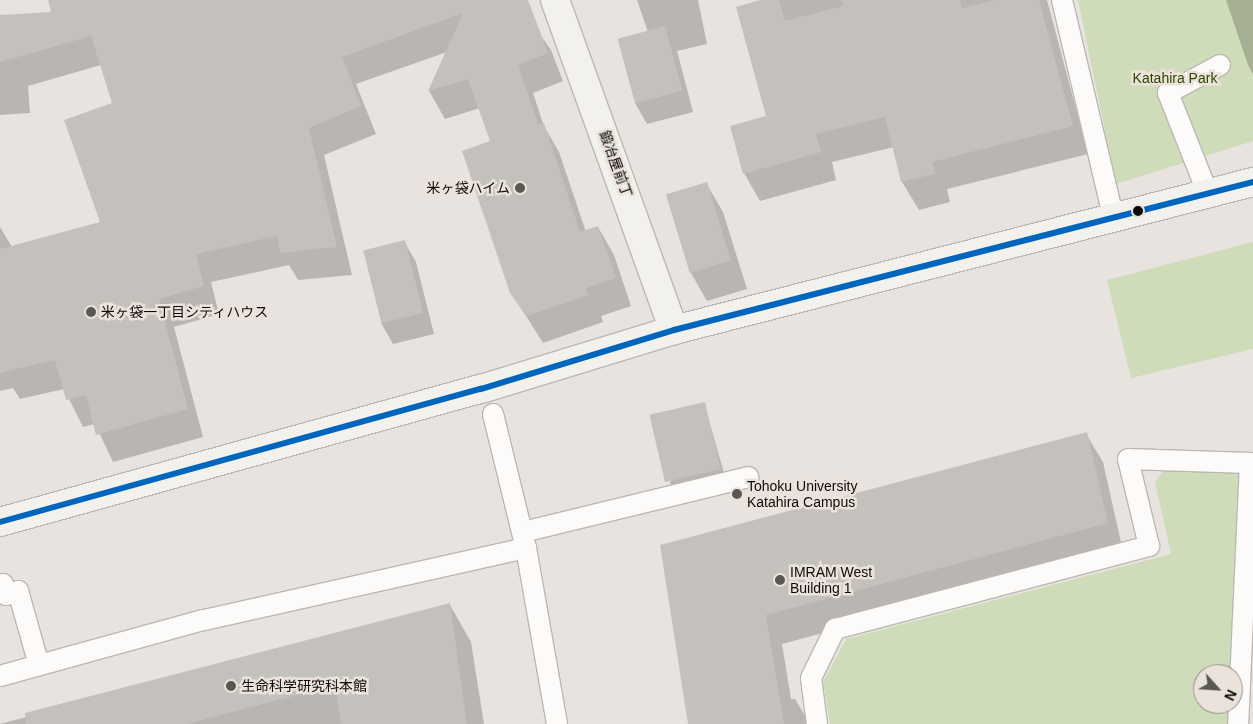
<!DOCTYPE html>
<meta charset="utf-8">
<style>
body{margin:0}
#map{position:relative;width:1253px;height:724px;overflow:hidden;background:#e8e3de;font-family:Helvetica,"Noto Sans JP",sans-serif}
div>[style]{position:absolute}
.green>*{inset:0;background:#cfdcba}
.shadow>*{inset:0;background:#0003}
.building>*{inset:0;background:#c4c0bc;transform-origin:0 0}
.roads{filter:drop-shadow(1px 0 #bbb8b4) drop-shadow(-1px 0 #bbb8b4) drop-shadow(0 1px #bbb8b4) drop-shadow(0 -1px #bbb8b4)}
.lane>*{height:20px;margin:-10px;padding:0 10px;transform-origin:10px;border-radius:10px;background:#fcfbfa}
.secondary>*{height:28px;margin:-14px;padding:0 14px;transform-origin:14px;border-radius:14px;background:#f3f1ec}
.bus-1>*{height:6px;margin:-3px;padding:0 3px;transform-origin:3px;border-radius:3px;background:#0065bd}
.dots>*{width:14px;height:14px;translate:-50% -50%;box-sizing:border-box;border:2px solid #ebe3db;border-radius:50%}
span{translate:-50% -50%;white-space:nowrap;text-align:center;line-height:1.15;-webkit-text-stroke:5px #ebe3db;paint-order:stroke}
.park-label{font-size:14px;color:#2d4702}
.street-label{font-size:14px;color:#0d0b08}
.poi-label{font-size:14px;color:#0d0b08}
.right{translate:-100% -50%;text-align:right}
.left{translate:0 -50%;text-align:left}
.north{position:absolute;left:1193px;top:664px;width:50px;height:50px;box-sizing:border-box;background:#ebe3db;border:1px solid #928d87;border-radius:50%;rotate:116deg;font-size:14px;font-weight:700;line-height:20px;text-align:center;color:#0d0b08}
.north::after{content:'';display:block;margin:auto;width:18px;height:22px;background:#5a5753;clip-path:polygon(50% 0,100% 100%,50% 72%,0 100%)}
</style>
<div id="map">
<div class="green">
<div style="clip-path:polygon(1078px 0,1253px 0,1253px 141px,1116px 184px)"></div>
<div style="clip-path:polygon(1253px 242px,1253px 349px,1131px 378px,1107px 280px)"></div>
<div style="clip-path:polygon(1166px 467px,1242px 470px,1232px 674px,1203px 674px,1203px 704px,1230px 704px,1229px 724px,830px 724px,823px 682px,846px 639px,1171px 554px,1155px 482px)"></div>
</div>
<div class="shadow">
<div style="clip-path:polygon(49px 0,516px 0,551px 50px,563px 81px,533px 93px,544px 126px,559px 152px,586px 232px,598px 227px,614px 255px,631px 306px,601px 316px,603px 322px,543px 343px,511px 292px,491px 142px,480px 108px,445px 119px,429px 91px,447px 52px,356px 84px,376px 134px,324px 155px,352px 275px,298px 280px,289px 265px,211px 282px,219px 314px,174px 327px,203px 437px,113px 462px,95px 424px,83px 427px,64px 389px,20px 399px,13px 388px,0 391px,0 227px,12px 247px,102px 223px,114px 104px,101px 65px,28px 86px,30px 113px,0 115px,0 17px,53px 13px)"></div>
<div style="clip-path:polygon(637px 0,698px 0,707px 44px,677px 51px,693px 112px,647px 124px,635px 103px,648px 32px)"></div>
<div style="clip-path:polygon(763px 0,1047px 0,1088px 154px,947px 189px,950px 202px,919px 210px,902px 182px,894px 147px,832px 162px,836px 180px,760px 201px,744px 173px,768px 117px)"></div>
<div style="clip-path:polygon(1226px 0,1253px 0,1253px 74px,1248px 65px)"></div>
<div style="clip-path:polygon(706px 183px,723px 212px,747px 289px,707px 301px,691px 273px)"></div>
<div style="clip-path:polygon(404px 241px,416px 262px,434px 334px,393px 344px,381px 323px)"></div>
<div style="clip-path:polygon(704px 403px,726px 480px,676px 494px,670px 483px)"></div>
<div style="clip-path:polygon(1086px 434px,1103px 462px,1123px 551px,782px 644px,791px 699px,795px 699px,810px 724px,689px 724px,662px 546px)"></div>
<div style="clip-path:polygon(450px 605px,471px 642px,484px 724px,0 724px)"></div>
</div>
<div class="building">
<div style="clip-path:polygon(48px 0,528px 0,548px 53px,518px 65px,538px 124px,544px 123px,580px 232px,598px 226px,616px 278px,586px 288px,589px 295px,526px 316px,510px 293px,462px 151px,490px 141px,468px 79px,428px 91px,463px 13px,342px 57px,361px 106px,309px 128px,337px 247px,280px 253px,277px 236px,196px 254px,204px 286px,159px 299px,188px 409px,96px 435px,86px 395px,66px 400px,55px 360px,0 373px,0 249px,100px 222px,64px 120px,112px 103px,91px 36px,0 62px,0 15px,51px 12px)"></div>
<div style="clip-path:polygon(760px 0,779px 0,785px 21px,843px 6px,842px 0,960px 0,962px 8px,995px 0,1039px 0,1073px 126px,932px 162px,935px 174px,901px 182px,885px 117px,816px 134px,821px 152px,743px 174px,730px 126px,766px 116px,736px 7px)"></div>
<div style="left:665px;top:26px;width:67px;height:49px;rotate:75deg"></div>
<div style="left:707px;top:182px;width:82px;height:43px;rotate:73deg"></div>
<div style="left:405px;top:240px;width:75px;height:43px;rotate:76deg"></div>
<div style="left:705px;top:402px;width:69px;height:57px;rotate:77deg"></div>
<div style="clip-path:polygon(1087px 432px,1108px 523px,766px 615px,784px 724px,688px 724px,660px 545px)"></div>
<div style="clip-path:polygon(450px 603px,467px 724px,341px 724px,335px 685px,187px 724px,26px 724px,25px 713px)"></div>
</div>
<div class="roads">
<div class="lane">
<div style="left:1062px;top:0;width:226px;rotate:76.7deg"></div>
<div style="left:1208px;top:194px;width:109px;rotate:-111.6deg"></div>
<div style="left:1168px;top:93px;width:59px;rotate:-28.3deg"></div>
<div style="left:493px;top:414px;width:138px;rotate:76.2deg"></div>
<div style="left:526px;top:548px;width:179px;rotate:80deg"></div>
<div style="left:523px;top:532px;width:232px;rotate:-13.7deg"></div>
<div style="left:3px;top:584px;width:11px;rotate:75deg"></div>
<div style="left:6px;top:595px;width:13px;rotate:-18deg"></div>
<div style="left:18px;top:591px;width:77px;rotate:74.2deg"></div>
<div style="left:0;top:676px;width:212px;rotate:-15.4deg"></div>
<div style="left:204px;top:620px;width:330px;rotate:-12.6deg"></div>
<div style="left:817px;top:724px;width:46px;rotate:-97.4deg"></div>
<div style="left:811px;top:678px;width:55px;rotate:-63.9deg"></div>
<div style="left:835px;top:629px;width:325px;rotate:-14.8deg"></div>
<div style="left:1149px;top:546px;width:89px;rotate:-103.6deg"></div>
<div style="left:1128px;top:459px;width:122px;rotate:1.9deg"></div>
<div style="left:1250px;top:463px;width:261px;rotate:92.6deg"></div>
</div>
<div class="secondary">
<div style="left:555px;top:0;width:351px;rotate:70.2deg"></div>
<div style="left:0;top:522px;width:499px;rotate:-15.5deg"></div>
<div style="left:481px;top:389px;width:202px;rotate:-17deg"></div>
<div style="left:674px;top:330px;width:598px;rotate:-14.34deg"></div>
</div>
</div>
<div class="bus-1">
<div style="left:0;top:522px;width:499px;rotate:-15.5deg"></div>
<div style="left:481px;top:389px;width:202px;rotate:-17deg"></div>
<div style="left:674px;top:330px;width:598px;rotate:-14.34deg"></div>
</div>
<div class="dots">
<div style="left:520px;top:188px;background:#5a5753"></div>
<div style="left:1138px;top:211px;background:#0d0b08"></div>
<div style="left:91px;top:312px;background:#5a5753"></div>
<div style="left:737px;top:494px;background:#5a5753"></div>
<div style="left:780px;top:580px;background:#5a5753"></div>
<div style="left:231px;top:686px;background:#5a5753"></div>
</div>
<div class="park-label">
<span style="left:1175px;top:78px">Katahira Park</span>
</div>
<div class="street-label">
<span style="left:616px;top:164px;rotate:70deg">鍛冶屋前丁</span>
</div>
<div class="poi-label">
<span class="right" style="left:510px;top:188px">米ヶ袋ハイム</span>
<span class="left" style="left:101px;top:312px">米ヶ袋一丁目シティハウス</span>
<span class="left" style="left:747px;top:494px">Tohoku University<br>Katahira Campus</span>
<span class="left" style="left:790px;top:580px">IMRAM West<br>Building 1</span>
<span class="left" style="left:241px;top:686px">生命科学研究科本館</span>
</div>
<div class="north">N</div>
</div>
